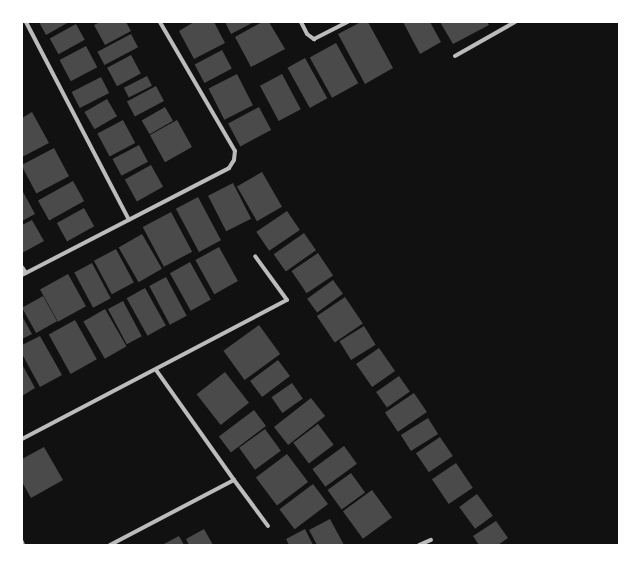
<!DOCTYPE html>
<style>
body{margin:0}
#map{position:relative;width:641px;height:567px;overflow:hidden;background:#111;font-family:Raleway,sans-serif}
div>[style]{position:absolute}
.building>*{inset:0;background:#4a4a4a;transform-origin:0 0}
.minor>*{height:4px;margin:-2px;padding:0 2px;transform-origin:2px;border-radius:2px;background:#bcbcbc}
span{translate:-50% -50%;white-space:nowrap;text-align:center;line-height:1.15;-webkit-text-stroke:3px #fff;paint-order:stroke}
.frame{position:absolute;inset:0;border:23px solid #fff;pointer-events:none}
</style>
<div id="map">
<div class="building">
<div style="clip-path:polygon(39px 22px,69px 22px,46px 35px)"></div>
<div style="clip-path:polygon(100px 22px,126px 22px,131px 31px,105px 45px,94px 25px)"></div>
<div style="clip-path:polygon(194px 22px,214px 22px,225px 43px,194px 59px,179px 31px)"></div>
<div style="clip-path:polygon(225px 22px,254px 22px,231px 34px)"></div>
<div style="clip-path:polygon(262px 22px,269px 22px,285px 49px,251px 67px,235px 37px)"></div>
<div style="clip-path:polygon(361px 22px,368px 22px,393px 68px,365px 84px,338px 34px)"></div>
<div style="clip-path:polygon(403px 22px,430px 22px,441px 42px,420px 54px)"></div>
<div style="clip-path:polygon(440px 22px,487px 22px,489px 25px,453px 44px)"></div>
<div style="left:76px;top:24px;width:18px;height:30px;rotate:61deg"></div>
<div style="left:131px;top:34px;width:15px;height:38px;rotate:62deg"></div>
<div style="left:336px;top:43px;width:46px;height:30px;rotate:61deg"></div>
<div style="left:86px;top:46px;width:24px;height:30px;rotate:62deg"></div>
<div style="left:222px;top:50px;width:21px;height:31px;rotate:62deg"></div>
<div style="left:131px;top:55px;width:21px;height:27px;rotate:62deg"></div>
<div style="left:305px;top:58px;width:46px;height:20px;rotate:61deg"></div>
<div style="left:237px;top:74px;width:35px;height:32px;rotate:63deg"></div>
<div style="left:282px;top:74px;width:40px;height:25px;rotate:62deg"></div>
<div style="left:147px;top:76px;width:11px;height:26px;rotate:63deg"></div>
<div style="left:101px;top:77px;width:18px;height:33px;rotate:63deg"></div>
<div style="left:156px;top:86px;width:17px;height:33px;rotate:62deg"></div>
<div style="left:107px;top:99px;width:20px;height:26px;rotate:60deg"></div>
<div style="left:165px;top:107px;width:16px;height:27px;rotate:60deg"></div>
<div style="left:259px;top:107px;width:26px;height:35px;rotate:62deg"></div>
<div style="clip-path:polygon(32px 112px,49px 143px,22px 157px,22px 118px)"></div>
<div style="left:123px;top:120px;width:26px;height:29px;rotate:62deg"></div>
<div style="left:177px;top:120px;width:31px;height:31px;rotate:61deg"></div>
<div style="left:139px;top:145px;width:19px;height:30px;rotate:62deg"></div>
<div style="left:54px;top:148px;width:32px;height:37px;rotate:62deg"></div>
<div style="left:151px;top:165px;width:25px;height:30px;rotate:61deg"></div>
<div style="left:262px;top:172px;width:40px;height:29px;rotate:60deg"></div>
<div style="left:73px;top:181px;width:23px;height:40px;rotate:61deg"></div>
<div style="left:233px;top:183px;width:40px;height:28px;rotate:63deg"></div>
<div style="clip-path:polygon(22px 190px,35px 214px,22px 221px)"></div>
<div style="left:198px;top:197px;width:49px;height:25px;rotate:62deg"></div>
<div style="left:84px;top:208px;width:21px;height:31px;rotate:61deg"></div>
<div style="left:287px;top:211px;width:23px;height:37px;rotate:56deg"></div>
<div style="left:171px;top:212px;width:45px;height:32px;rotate:62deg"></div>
<div style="clip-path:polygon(32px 220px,44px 241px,22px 253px,22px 225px)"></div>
<div style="left:304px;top:233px;width:21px;height:37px;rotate:55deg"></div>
<div style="left:142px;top:234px;width:40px;height:27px;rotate:60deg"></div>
<div style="left:219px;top:247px;width:39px;height:27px;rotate:61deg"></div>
<div style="left:116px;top:249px;width:38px;height:25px;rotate:62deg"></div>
<div style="left:318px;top:253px;width:27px;height:32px;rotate:56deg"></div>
<div style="left:190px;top:262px;width:43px;height:23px;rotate:61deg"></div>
<div style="left:92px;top:263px;width:40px;height:20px;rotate:62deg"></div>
<div style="left:68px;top:274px;width:37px;height:32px;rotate:61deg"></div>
<div style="left:166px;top:277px;width:44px;height:19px;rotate:62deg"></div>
<div style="left:333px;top:280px;width:17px;height:32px;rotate:54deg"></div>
<div style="left:145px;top:288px;width:43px;height:21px;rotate:61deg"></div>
<div style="left:43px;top:296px;width:29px;height:24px;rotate:61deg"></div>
<div style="left:345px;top:297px;width:32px;height:34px;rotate:56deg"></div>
<div style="left:123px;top:301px;width:40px;height:17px;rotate:62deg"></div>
<div style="left:105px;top:309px;width:43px;height:25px;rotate:60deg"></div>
<div style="clip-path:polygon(22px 316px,32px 334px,22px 339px)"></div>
<div style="left:75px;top:320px;width:45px;height:30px;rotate:61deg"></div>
<div style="left:259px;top:325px;width:36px;height:44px;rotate:54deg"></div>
<div style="left:364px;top:326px;width:22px;height:29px;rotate:58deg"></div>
<div style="clip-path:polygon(40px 336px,62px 375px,40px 387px,22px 354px,22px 345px)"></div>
<div style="left:379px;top:348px;width:28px;height:28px;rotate:55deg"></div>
<div style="left:278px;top:360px;width:20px;height:35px;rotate:53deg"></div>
<div style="clip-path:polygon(22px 364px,35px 388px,22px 396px)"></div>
<div style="left:225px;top:372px;width:39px;height:36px;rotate:52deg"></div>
<div style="left:399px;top:376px;width:19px;height:28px;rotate:55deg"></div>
<div style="left:292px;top:383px;width:19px;height:25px;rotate:55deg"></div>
<div style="left:414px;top:393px;width:23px;height:35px;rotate:56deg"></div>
<div style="left:311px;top:398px;width:23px;height:47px;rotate:52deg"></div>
<div style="left:254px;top:410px;width:20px;height:44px;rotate:53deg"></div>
<div style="left:428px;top:418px;width:19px;height:32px;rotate:58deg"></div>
<div style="left:318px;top:424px;width:26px;height:31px;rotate:53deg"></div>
<div style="left:265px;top:429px;width:27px;height:32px;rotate:54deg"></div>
<div style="left:440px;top:437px;width:23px;height:29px;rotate:56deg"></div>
<div style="left:344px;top:446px;width:22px;height:39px;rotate:54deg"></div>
<div style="clip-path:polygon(44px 447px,63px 480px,31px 498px,22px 482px,22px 459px)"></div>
<div style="left:287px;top:454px;width:35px;height:39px;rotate:53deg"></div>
<div style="left:456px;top:463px;width:30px;height:29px;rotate:56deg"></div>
<div style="left:351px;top:473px;width:24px;height:29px;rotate:54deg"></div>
<div style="left:313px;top:484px;width:25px;height:42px;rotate:53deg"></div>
<div style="left:372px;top:490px;width:34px;height:36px;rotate:54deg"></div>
<div style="left:477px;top:494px;width:27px;height:22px;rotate:54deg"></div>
<div style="clip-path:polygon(330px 519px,344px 545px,317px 545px,309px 530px)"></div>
<div style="clip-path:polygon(496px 521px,508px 538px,498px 545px,479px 545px,473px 536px)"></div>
<div style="clip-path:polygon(204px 529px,213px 545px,189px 545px,186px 539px)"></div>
<div style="clip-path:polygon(305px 529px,313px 545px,289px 545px,286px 539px)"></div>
<div style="clip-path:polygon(179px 536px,184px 545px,162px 545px)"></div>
</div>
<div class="minor">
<div style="left:26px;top:22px;width:223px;rotate:62.5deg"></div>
<div style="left:301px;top:22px;width:13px;rotate:63deg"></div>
<div style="left:307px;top:34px;width:9px;rotate:36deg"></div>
<div style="left:314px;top:39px;width:38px;rotate:-27deg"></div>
<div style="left:455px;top:56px;width:69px;rotate:-29.5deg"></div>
<div style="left:22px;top:267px;width:7px;rotate:56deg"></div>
<div style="left:22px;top:275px;width:233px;rotate:-27.3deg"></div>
<div style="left:229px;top:168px;width:9px;rotate:-58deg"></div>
<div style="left:234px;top:160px;width:9px;rotate:-84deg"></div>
<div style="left:235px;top:151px;width:149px;rotate:-120.2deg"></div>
<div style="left:22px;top:439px;width:299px;rotate:-27.7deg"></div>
<div style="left:287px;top:300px;width:54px;rotate:-126deg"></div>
<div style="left:234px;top:480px;width:57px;rotate:53.5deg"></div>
<div style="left:22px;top:542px;width:3px;rotate:72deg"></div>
<div style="left:110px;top:545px;width:140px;rotate:-27.7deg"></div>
<div style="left:234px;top:480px;width:135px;rotate:-125.3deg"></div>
<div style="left:419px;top:545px;width:13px;rotate:-23deg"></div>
</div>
<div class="frame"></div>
</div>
